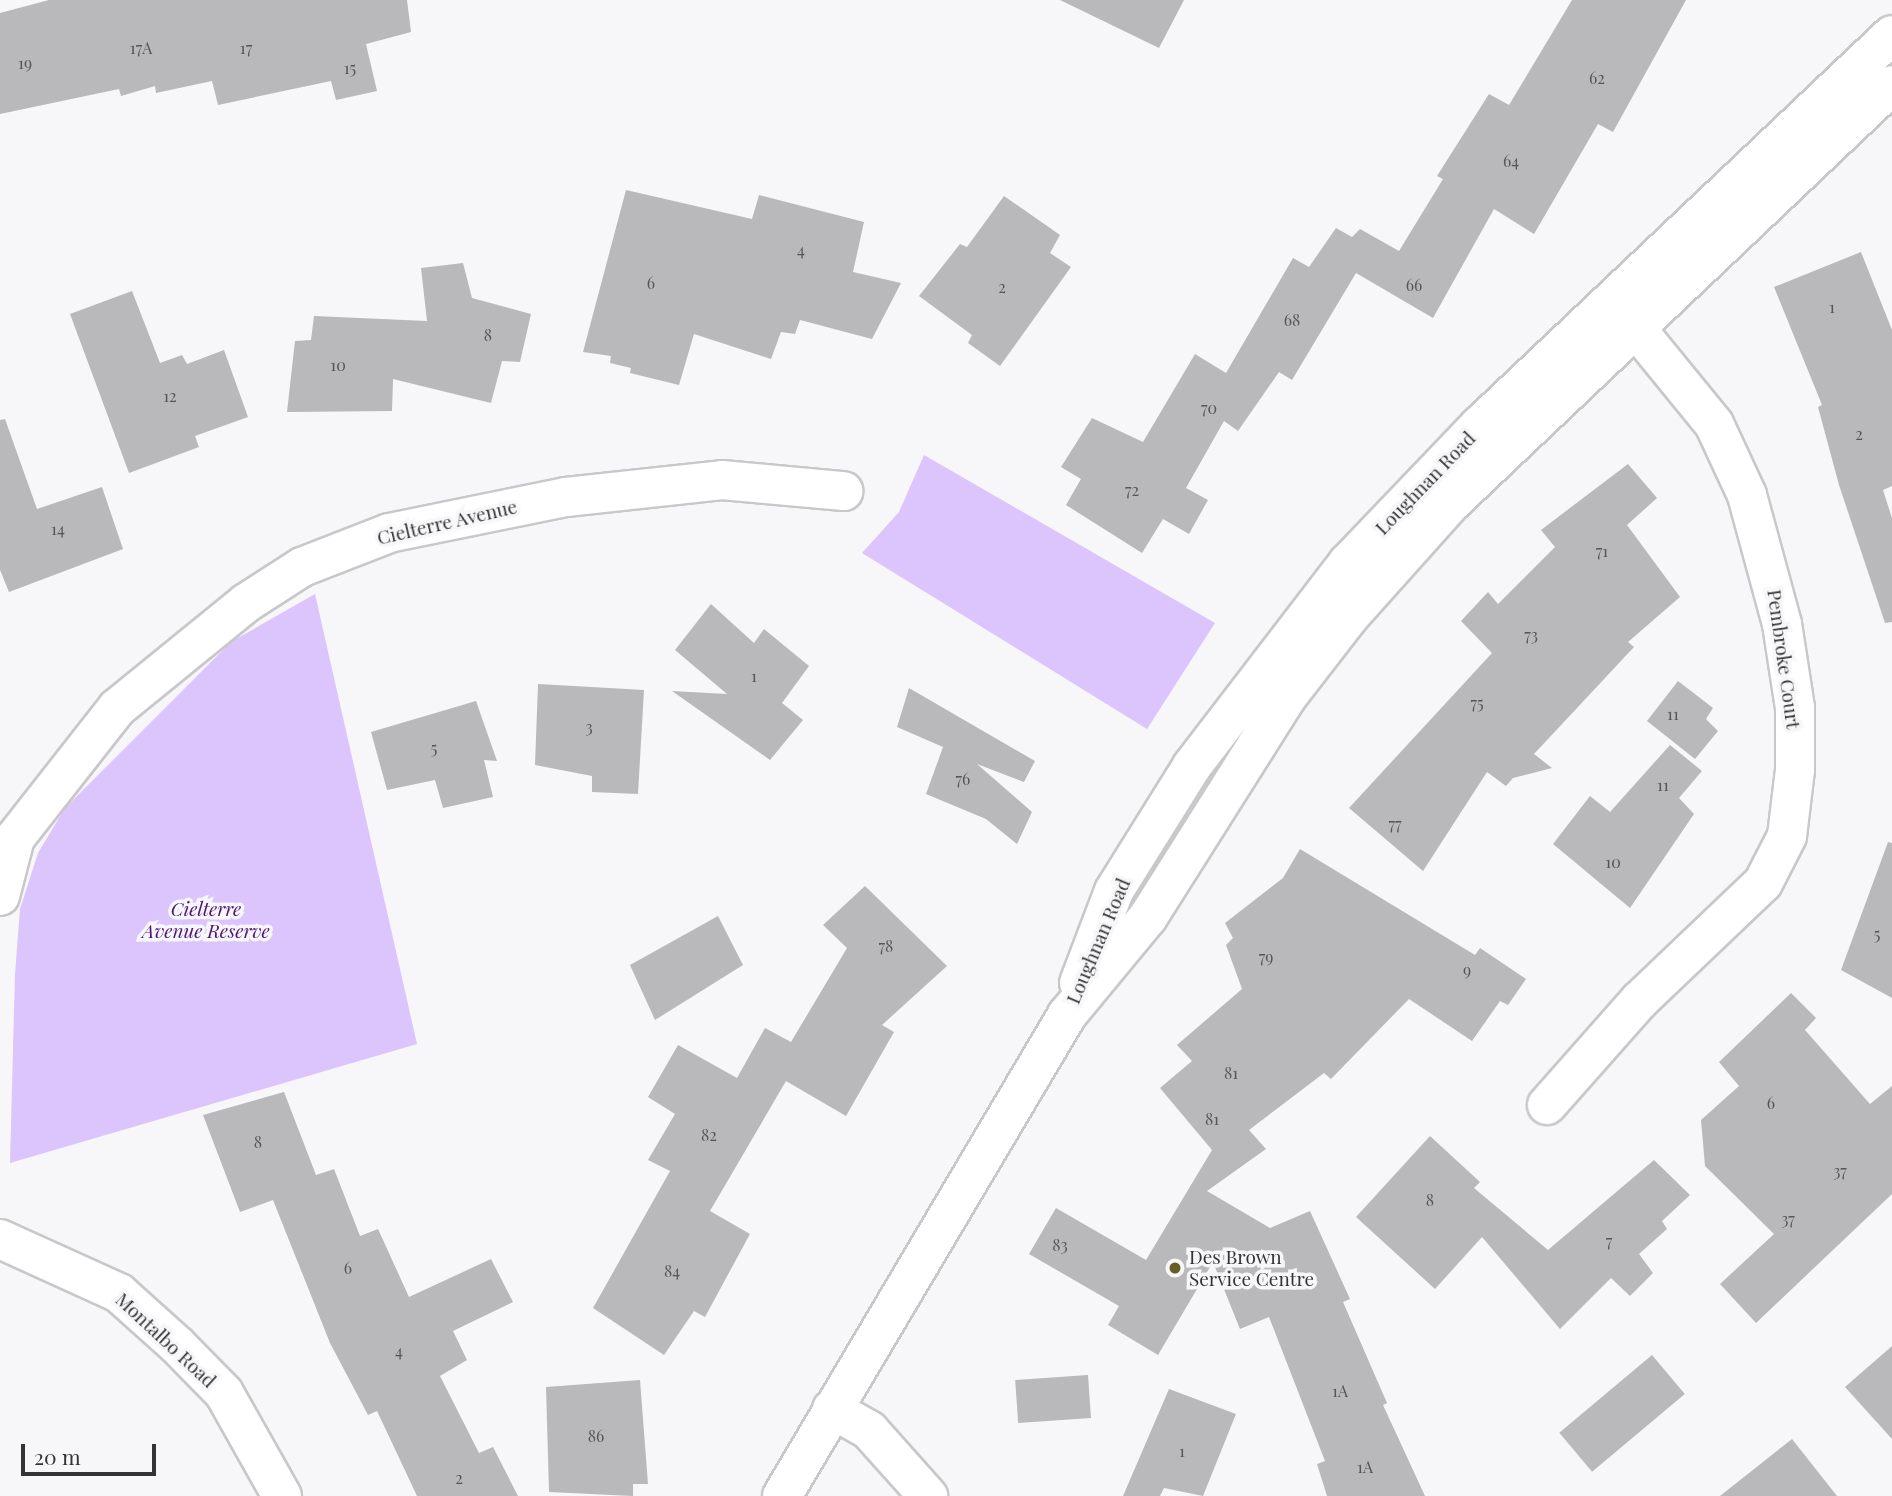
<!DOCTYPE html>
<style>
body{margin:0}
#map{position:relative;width:1892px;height:1496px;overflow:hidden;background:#f7f6f9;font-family:"Playfair Display",serif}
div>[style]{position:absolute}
.green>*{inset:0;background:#dcc4fc}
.building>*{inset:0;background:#b9b8bb;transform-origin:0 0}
.roads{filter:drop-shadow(2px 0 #c9c7ca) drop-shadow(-2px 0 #c9c7ca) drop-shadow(0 2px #c9c7ca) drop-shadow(0 -2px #c9c7ca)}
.minor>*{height:38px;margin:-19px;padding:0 19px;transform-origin:19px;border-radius:19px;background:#fff}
.major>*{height:38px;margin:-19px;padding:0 19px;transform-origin:19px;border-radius:19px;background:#fff}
.dots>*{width:19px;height:19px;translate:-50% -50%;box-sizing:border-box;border:4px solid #f7f6f9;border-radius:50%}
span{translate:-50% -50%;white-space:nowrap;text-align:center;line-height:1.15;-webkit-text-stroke:7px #f7f6f9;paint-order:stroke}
.number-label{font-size:16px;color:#565556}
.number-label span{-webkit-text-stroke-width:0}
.street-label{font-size:19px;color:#353435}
.park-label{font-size:19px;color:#4d1779;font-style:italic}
.poi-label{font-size:19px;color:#353435}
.left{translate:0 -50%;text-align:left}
.scale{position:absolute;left:21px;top:1444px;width:135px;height:32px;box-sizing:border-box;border:4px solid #353435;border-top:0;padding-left:9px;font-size:21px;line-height:24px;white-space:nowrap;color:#353435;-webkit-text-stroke:5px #f7f6f9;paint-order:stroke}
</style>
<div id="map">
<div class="green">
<div style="clip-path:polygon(924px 455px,1215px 623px,1147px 729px,862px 553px,899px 512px)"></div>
<div style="clip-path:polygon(315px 594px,417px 1044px,10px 1163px,15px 974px,20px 909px,38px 853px,65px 808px,231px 642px)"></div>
</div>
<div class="building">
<div style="clip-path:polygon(49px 0,407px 0,411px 32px,366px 44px,377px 91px,336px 100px,331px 81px,218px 105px,212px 81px,156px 93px,155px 86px,121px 96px,119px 89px,0 114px,0 13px)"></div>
<div style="clip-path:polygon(1060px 0,1184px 0,1159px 48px)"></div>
<div style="clip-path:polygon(1572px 0,1686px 0,1613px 132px,1598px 124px,1534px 234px,1494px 209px,1433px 318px,1356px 273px,1292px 380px,1279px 372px,1238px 431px,1224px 421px,1186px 488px,1208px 500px,1189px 534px,1163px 519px,1142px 553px,1066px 505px,1081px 479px,1061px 467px,1092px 418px,1143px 442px,1195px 354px,1226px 373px,1293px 258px,1309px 267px,1336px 228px,1352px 237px,1360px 229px,1399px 251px,1443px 179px,1437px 176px,1489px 94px,1509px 105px)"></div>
<div style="clip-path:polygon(626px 190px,752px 219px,759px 195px,864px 222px,853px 272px,901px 283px,872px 339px,800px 320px,795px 334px,781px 332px,771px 359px,694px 334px,679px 385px,630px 373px,631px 368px,610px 363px,611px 356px,583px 352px)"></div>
<div style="clip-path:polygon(1004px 196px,1060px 235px,1050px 253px,1071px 267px,1000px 366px,968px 343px,972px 335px,919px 296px,960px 244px,967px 247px)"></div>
<div style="clip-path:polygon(1861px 252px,1892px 330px,1892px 486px,1883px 490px,1892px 518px,1892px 622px,1885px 623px,1839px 485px,1818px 407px,1822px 405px,1774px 287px)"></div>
<div style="clip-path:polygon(463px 263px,472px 298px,531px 314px,520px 362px,502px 361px,491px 403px,393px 379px,392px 411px,287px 412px,295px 341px,311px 340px,314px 316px,427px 321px,421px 268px)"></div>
<div style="clip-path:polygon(132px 291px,160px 363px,182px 355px,187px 364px,224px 350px,248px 417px,195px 436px,199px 447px,129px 473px,70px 314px)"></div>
<div style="clip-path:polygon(5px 419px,37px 509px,102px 487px,123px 549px,9px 592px,0 570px,0 420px)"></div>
<div style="clip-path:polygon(1628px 464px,1657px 498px,1627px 525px,1680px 597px,1628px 642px,1634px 647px,1534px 754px,1552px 768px,1513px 778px,1506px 786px,1487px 772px,1423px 871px,1349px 808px,1492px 653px,1461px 621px,1488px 592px,1498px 604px,1555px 547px,1541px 530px)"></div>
<div style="clip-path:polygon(711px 604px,754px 643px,764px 629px,809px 666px,782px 703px,803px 720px,770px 760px,672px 691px,727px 694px,675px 650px)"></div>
<div style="clip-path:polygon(1678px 681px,1713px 708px,1706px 719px,1718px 731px,1695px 759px,1647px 721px)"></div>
<div style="clip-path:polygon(538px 684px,644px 690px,638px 794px,592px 792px,592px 776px,535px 765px)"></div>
<div style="clip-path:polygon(909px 688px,1035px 761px,1024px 782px,977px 764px,1032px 812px,1017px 844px,986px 819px,926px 794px,943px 747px,897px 727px)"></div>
<div style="clip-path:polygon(476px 701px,497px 761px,484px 760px,493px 797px,443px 808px,435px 780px,387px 790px,371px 732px)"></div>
<div style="clip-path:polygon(1670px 745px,1702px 771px,1679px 798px,1694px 814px,1630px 908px,1553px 844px,1590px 796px,1610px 812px)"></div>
<div style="clip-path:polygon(1888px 842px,1892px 843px,1892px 998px,1841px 970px)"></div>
<div style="clip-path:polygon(1300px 849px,1475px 955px,1480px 948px,1526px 979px,1508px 1005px,1500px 1001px,1472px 1041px,1409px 999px,1331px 1079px,1324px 1073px,1249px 1130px,1266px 1149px,1207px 1191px,1270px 1228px,1310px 1211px,1350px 1299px,1343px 1302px,1387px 1403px,1383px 1405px,1425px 1496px,1327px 1496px,1317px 1464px,1325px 1461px,1269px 1317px,1240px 1329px,1213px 1262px,1158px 1355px,1108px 1325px,1119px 1306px,1029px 1254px,1056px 1208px,1146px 1260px,1212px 1150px,1160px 1088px,1192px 1061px,1177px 1045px,1242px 989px,1226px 945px,1233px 938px,1225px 923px,1283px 878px)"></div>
<div style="clip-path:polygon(865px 886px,947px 966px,882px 1025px,894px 1032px,846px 1116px,786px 1081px,710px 1211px,750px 1234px,705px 1317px,694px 1311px,664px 1355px,593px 1308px,670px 1171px,648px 1160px,675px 1114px,648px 1097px,678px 1045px,737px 1078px,765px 1028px,791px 1042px,847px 948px,823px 925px)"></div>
<div style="clip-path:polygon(718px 916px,743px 965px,655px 1020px,630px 965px)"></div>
<div style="clip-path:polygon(1791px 993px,1816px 1018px,1805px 1030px,1870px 1104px,1892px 1086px,1892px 1194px,1756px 1323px,1720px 1284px,1774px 1234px,1705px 1166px,1701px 1120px,1739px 1086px,1719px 1062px)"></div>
<div style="clip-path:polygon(284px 1092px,316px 1175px,334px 1169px,360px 1236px,378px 1229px,409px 1297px,491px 1259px,513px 1302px,453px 1331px,467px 1360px,440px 1376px,479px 1453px,493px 1447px,518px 1496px,417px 1496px,377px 1411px,368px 1415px,330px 1343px,273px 1200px,240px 1212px,203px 1115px)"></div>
<div style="clip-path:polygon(1430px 1136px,1480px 1182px,1474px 1188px,1548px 1250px,1654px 1160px,1690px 1195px,1662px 1221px,1667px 1229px,1639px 1254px,1653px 1273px,1630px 1296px,1611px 1278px,1560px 1329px,1482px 1237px,1435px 1289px,1356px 1217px)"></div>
<div style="clip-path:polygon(1892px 1346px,1892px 1439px,1845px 1387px)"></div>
<div style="left:1652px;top:1355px;width:51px;height:121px;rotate:50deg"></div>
<div style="left:1088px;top:1375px;width:43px;height:73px;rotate:86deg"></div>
<div style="clip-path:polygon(640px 1380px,648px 1484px,633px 1484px,633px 1496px,549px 1492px,546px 1387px)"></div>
<div style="clip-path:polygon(1169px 1389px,1236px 1414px,1203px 1496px,1164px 1488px,1160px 1496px,1123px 1496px)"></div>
<div style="clip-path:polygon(1792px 1439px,1837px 1496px,1720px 1496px)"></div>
</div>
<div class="roads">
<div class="minor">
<div style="left:0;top:896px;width:60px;rotate:-75.5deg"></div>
<div style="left:15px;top:838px;width:165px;rotate:-51.9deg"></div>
<div style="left:117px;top:708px;width:166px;rotate:-39.1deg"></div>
<div style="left:246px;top:603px;width:67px;rotate:-32.7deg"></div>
<div style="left:302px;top:567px;width:93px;rotate:-21.3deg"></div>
<div style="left:389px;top:533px;width:181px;rotate:-11.5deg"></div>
<div style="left:566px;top:497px;width:157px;rotate:-6.2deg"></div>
<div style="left:722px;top:480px;width:122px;rotate:5.2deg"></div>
<div style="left:1547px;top:1105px;width:139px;rotate:-48.5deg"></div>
<div style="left:1639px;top:1001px;width:171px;rotate:-43.6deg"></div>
<div style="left:1763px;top:883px;width:53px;rotate:-62.9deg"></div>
<div style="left:1787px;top:836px;width:66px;rotate:-83.1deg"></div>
<div style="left:1795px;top:770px;width:62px;rotate:-90deg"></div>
<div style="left:1795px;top:708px;width:85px;rotate:-98.8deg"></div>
<div style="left:1782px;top:624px;width:134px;rotate:-105.2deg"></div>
<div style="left:1747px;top:495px;width:78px;rotate:-114.9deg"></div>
<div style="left:1714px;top:424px;width:125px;rotate:-129.2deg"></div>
<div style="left:0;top:1239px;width:131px;rotate:24.4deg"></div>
<div style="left:119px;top:1293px;width:78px;rotate:41.9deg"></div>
<div style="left:177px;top:1345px;width:67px;rotate:45.6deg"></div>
<div style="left:224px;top:1393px;width:118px;rotate:60.6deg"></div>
<div style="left:832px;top:1409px;width:43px;rotate:29.6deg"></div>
<div style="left:869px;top:1430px;width:89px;rotate:48.2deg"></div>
</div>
<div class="major">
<div style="left:1079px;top:983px;width:98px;rotate:-69.2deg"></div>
<div style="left:1114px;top:891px;width:147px;rotate:-58deg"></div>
<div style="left:1192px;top:766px;width:256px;rotate:-52.5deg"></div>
<div style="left:1348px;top:563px;width:191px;rotate:-46.3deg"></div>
<div style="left:1480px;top:425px;width:567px;rotate:-43.43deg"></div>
<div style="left:782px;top:1496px;width:559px;rotate:-59.35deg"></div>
<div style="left:1067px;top:1015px;width:127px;rotate:-50.4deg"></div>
<div style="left:1148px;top:917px;width:260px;rotate:-57.7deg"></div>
<div style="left:1287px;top:697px;width:101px;rotate:-52.2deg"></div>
<div style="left:1349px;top:617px;width:150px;rotate:-48.2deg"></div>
<div style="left:1449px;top:505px;width:610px;rotate:-43.47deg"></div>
</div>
</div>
<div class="dots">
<div style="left:1175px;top:1268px;background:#6a5c29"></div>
</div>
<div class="number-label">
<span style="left:141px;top:48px">17A</span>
<span style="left:246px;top:48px">17</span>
<span style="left:25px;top:63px">19</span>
<span style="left:350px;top:68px">15</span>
<span style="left:1597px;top:78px">62</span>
<span style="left:1511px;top:161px">64</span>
<span style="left:801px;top:250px">4</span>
<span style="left:651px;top:283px">6</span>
<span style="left:1414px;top:285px">66</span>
<span style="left:1002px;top:287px">2</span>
<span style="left:1832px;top:307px">1</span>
<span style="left:1292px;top:320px">68</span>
<span style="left:488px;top:335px">8</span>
<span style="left:338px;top:365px">10</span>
<span style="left:170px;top:396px">12</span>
<span style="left:1209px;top:408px">70</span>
<span style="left:1859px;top:434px">2</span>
<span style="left:1132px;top:490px">72</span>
<span style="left:58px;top:529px">14</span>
<span style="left:1602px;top:551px">71</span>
<span style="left:1531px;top:635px">73</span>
<span style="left:754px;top:676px">1</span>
<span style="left:1477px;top:703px">75</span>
<span style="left:1673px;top:714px">11</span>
<span style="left:589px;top:727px">3</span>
<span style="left:434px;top:748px">5</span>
<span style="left:963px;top:779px">76</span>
<span style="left:1663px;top:785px">11</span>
<span style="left:1395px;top:824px">77</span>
<span style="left:1613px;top:862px">10</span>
<span style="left:1877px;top:934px">5</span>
<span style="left:886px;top:946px">78</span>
<span style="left:1266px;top:957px">79</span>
<span style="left:1467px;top:970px">9</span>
<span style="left:1231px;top:1073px">81</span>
<span style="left:1771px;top:1103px">6</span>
<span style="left:1212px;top:1119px">81</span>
<span style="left:709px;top:1135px">82</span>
<span style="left:258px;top:1142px">8</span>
<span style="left:1840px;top:1171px">37</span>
<span style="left:1430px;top:1200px">8</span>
<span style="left:1788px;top:1219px">37</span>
<span style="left:1609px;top:1241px">7</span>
<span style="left:1060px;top:1245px">83</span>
<span style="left:348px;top:1268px">6</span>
<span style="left:672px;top:1271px">84</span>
<span style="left:399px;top:1351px">4</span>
<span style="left:1340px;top:1391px">1A</span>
<span style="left:596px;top:1436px">86</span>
<span style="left:1182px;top:1451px">1</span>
<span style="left:1365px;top:1467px">1A</span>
<span style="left:459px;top:1478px">2</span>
</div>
<div class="street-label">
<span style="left:1425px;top:483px;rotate:-46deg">Loughnan Road</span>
<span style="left:447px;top:522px;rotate:-13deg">Cielterre Avenue</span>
<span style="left:1784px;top:659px;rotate:82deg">Pembroke Court</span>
<span style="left:1098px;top:941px;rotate:-67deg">Loughnan Road</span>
<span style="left:166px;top:1340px;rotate:43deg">Montalbo Road</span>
</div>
<div class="park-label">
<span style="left:206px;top:920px">Cielterre<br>Avenue Reserve</span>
</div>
<div class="poi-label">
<span class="left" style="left:1189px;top:1268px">Des Brown<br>Service Centre</span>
</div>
<div class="scale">20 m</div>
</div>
